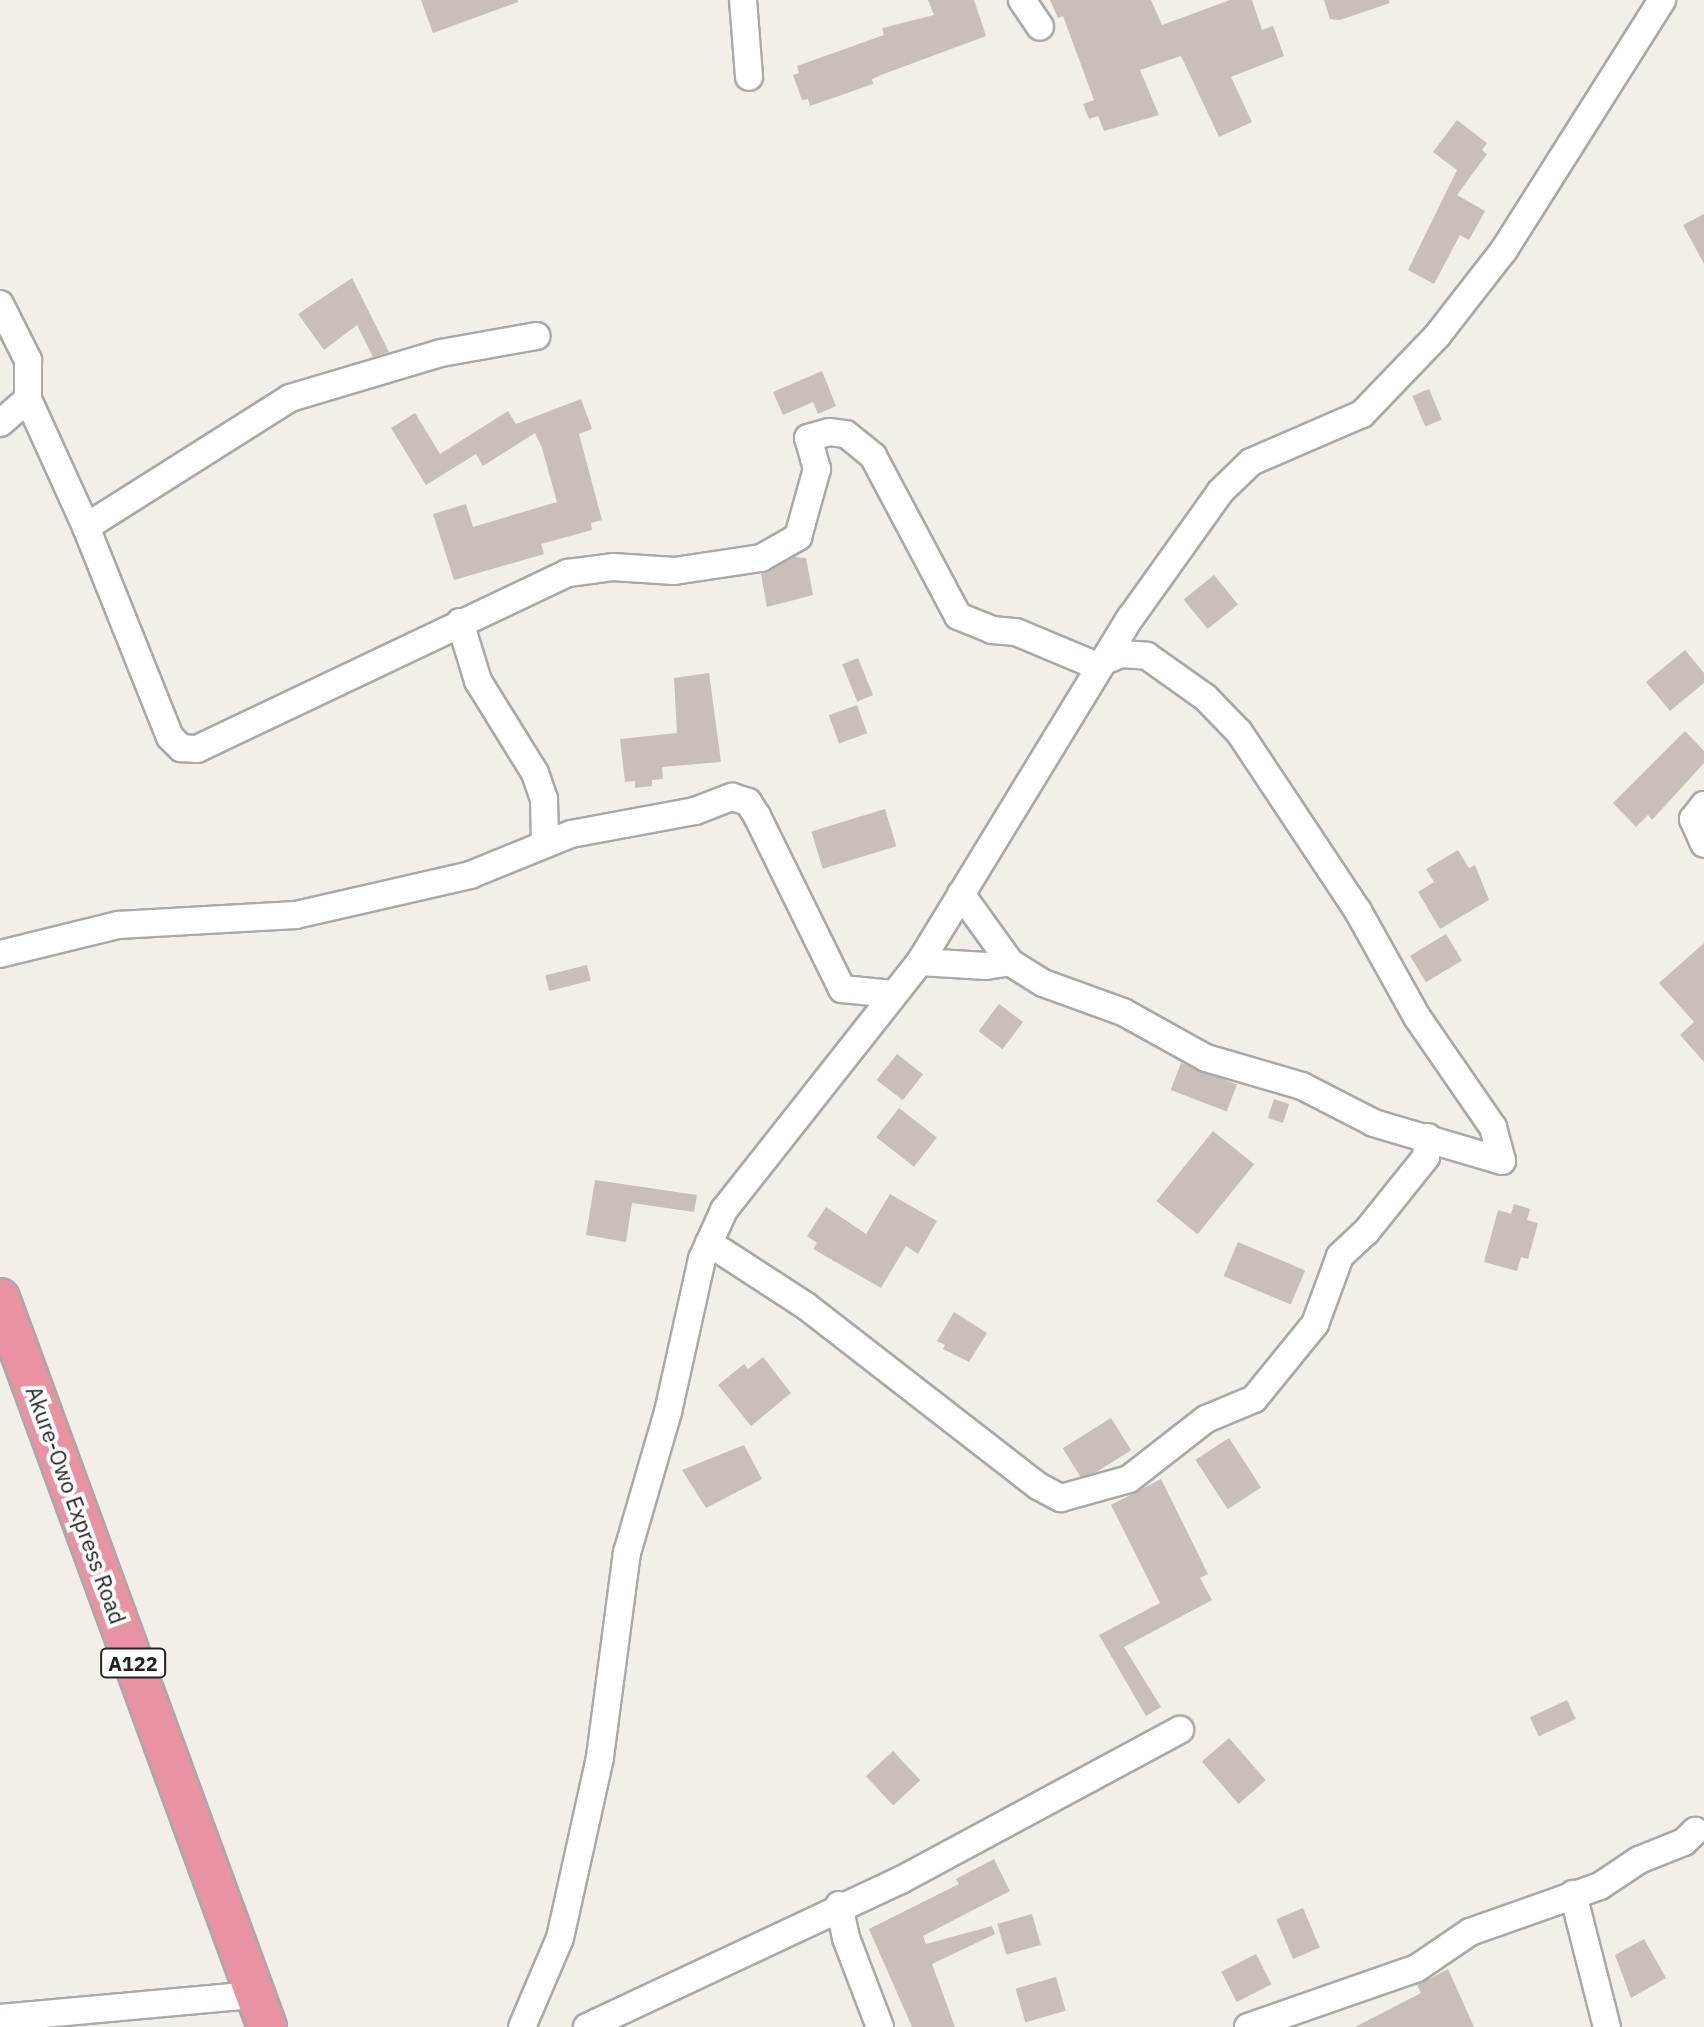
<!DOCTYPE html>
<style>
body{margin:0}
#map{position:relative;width:1704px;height:2027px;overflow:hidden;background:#f2efe9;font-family:"IBM Plex Sans",sans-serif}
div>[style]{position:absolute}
.building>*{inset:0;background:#c7bfb8;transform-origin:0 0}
.roads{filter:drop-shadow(2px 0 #a9a9a9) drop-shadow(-2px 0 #a9a9a9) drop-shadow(0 2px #a9a9a9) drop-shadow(0 -2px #a9a9a9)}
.minor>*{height:26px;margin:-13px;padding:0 13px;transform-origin:13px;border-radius:13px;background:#fff}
.highway>*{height:38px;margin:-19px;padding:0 19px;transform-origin:19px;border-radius:19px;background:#e892a2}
span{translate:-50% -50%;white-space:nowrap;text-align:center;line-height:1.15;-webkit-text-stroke:8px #fff;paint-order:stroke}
.shield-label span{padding:2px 6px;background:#fff;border:2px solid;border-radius:6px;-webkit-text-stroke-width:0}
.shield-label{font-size:20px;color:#222;font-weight:700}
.street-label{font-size:22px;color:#222}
</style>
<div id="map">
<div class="building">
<div style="clip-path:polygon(421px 0,518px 0,518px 2px,433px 33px)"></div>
<div style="clip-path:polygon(928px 0,974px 0,986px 36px,881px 75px,872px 79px,873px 84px,810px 106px,808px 99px,802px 100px,793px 75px,799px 73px,797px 66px,884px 35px,882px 28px,934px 15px)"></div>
<div style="clip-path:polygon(1050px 0,1151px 0,1162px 25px,1230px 0,1252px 0,1262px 30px,1273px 26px,1284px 56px,1231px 77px,1252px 122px,1219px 137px,1181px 56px,1140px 70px,1159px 115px,1104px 131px,1098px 116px,1089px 119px,1083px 104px,1094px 100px,1063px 16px,1058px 18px)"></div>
<div style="clip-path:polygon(1324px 0,1389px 0,1390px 3px,1340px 20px,1330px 19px)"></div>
<div style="clip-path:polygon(1457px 120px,1487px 143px,1482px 150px,1487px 154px,1457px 195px,1485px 211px,1469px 240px,1460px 235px,1434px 284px,1408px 270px,1457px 170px,1433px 152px)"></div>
<div style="clip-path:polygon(1704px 214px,1704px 264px,1683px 225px)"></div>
<div style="clip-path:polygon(352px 278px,389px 352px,373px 357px,357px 325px,324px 350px,298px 314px)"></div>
<div style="clip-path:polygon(822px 371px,836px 406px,818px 414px,813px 402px,783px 415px,773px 392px)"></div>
<div style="left:1429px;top:389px;width:33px;height:18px;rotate:67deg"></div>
<div style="clip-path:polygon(581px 399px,592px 429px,579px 434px,602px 520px,591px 523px,592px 530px,541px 544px,544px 554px,454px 580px,433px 514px,466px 504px,473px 527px,557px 502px,542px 448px,535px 433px,483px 466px,476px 454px,426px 485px,391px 428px,415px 413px,440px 454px,508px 411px,516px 424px)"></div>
<div style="clip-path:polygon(794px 557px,806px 558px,813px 595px,767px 607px,761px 574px)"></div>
<div style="left:1214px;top:575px;width:38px;height:39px;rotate:51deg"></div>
<div style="clip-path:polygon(1685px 650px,1704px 673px,1704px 683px,1670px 711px,1646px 682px)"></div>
<div style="left:858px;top:658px;width:40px;height:17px;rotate:68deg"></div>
<div style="clip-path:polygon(709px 673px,721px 762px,662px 767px,663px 779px,652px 780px,652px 786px,635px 788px,635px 781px,625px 782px,620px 739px,677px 733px,674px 678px)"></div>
<div style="left:857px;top:705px;width:30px;height:30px;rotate:70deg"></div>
<div style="clip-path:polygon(1685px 731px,1704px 751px,1704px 763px,1652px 820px,1648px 815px,1636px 827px,1613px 803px)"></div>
<div style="left:885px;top:809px;width:39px;height:77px;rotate:73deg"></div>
<div style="clip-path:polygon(1458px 850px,1469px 868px,1475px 865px,1489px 900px,1440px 929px,1418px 892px,1434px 882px,1426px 869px)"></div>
<div style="left:1446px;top:934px;width:31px;height:42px;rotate:59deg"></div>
<div style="clip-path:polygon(1704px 943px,1704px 1062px,1680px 1035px,1694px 1022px,1659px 983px)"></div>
<div style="left:587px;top:965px;width:16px;height:43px;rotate:76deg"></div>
<div style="left:999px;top:1004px;width:30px;height:34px;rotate:37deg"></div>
<div style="left:897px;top:1054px;width:33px;height:33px;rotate:38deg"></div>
<div style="left:1181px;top:1063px;width:60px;height:29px;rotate:21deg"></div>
<div style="left:1274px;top:1099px;width:16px;height:20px;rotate:18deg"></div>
<div style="left:899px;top:1108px;width:48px;height:37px;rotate:38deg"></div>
<div style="left:1213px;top:1131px;width:53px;height:90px;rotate:39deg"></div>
<div style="clip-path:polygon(595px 1180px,697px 1195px,694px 1212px,632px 1203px,626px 1242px,586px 1235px)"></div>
<div style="clip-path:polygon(890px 1194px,937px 1221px,918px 1254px,906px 1246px,881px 1288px,813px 1249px,817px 1243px,807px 1236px,826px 1207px,866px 1234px)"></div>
<div style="clip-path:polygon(1514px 1204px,1530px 1209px,1527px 1220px,1538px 1223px,1528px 1259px,1521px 1257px,1517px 1271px,1484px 1262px,1498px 1210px,1511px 1214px)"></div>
<div style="left:1238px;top:1242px;width:73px;height:37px;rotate:23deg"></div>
<div style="clip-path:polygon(954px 1312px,987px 1333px,969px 1362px,943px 1349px,945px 1345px,937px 1341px)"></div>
<div style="clip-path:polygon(763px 1357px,791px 1393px,751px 1426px,718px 1385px,744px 1364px,748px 1369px)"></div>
<div style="left:1111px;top:1418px;width:38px;height:57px;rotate:58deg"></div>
<div style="left:1229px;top:1438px;width:59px;height:40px;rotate:57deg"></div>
<div style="clip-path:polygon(744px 1445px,762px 1479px,706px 1508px,682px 1470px)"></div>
<div style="clip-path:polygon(1161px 1479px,1208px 1574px,1200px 1578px,1212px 1600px,1124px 1647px,1161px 1707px,1146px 1716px,1099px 1635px,1160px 1603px,1111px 1505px)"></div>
<div style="left:1567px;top:1700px;width:21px;height:41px;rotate:65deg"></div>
<div style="left:1229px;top:1738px;width:56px;height:36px;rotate:49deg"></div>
<div style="left:893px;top:1751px;width:40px;height:37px;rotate:47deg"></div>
<div style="clip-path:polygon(994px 1859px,1010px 1891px,923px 1936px,926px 1944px,992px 1926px,995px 1934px,932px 1964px,955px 2027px,912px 2027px,869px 1929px,959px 1884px,956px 1879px)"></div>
<div style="left:1303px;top:1908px;width:43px;height:29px;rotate:67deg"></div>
<div style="left:1032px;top:1914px;width:32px;height:36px;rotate:74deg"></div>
<div style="clip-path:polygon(1644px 1939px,1666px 1978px,1631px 1998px,1615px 1955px)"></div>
<div style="left:1256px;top:1954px;width:34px;height:39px;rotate:63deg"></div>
<div style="clip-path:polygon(1448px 1969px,1474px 2027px,1355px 2027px,1421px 1993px,1417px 1985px)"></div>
<div style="left:1056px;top:1977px;width:35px;height:42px;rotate:74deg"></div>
</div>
<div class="roads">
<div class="minor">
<div style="left:743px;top:0;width:77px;rotate:85.5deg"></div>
<div style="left:1022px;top:0;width:32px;rotate:56deg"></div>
<div style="left:0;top:304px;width:63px;rotate:63.4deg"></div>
<div style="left:28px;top:360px;width:39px;rotate:90deg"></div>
<div style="left:28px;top:399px;width:37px;rotate:139deg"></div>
<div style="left:28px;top:399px;width:141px;rotate:65.6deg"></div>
<div style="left:86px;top:527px;width:226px;rotate:68.2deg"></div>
<div style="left:170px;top:737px;width:16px;rotate:45deg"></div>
<div style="left:181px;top:748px;width:16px;rotate:4deg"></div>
<div style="left:197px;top:749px;width:411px;rotate:-25.4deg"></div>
<div style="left:568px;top:573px;width:45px;rotate:-7.6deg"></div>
<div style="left:613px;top:567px;width:61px;rotate:3.8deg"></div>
<div style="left:674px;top:571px;width:88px;rotate:-8.5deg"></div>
<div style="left:761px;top:558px;width:43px;rotate:-29.6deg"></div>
<div style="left:798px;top:537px;width:71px;rotate:-74.4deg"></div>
<div style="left:817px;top:469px;width:32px;rotate:-106deg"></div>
<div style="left:808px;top:438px;width:22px;rotate:-16deg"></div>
<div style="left:829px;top:432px;width:17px;rotate:7deg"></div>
<div style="left:846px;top:434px;width:35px;rotate:39deg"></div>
<div style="left:873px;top:456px;width:181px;rotate:62deg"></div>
<div style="left:958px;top:616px;width:37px;rotate:22deg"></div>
<div style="left:992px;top:630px;width:24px;rotate:5deg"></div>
<div style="left:1016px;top:632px;width:86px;rotate:22.7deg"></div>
<div style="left:1095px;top:665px;width:28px;rotate:-23deg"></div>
<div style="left:1121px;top:654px;width:26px;rotate:4deg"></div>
<div style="left:1147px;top:656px;width:72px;rotate:35.4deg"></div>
<div style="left:1206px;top:698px;width:47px;rotate:45.9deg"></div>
<div style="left:1239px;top:732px;width:215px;rotate:56.4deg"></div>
<div style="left:1358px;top:911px;width:121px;rotate:60.9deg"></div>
<div style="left:1417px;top:1017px;width:134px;rotate:55.4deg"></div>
<div style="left:1493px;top:1127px;width:35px;rotate:75deg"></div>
<div style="left:1502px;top:1161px;width:134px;rotate:-163.5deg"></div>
<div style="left:1374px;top:1123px;width:81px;rotate:-152.8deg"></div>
<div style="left:1302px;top:1086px;width:100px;rotate:-163.7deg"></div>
<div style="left:1206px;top:1058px;width:95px;rotate:-151deg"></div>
<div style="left:1123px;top:1012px;width:85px;rotate:-160.1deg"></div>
<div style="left:1043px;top:983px;width:39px;rotate:-148deg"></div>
<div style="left:1010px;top:962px;width:84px;rotate:-125.8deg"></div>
<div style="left:86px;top:527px;width:241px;rotate:-32.3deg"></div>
<div style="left:290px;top:398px;width:158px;rotate:-16.6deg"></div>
<div style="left:441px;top:353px;width:97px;rotate:-10.1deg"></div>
<div style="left:460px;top:622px;width:62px;rotate:73deg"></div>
<div style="left:478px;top:681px;width:108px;rotate:58.2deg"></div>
<div style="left:535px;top:773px;width:28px;rotate:71deg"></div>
<div style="left:544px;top:799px;width:44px;rotate:88.7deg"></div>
<div style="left:1704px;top:805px;width:18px;rotate:128deg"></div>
<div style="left:1693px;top:819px;width:27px;rotate:66deg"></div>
<div style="left:0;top:954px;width:122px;rotate:-13.8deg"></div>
<div style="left:118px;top:925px;width:178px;rotate:-3.2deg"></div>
<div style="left:296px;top:915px;width:179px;rotate:-12.9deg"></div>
<div style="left:470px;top:875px;width:109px;rotate:-22.1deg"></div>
<div style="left:571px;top:834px;width:126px;rotate:-10.5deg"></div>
<div style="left:695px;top:811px;width:40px;rotate:-21deg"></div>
<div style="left:732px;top:797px;width:17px;rotate:17deg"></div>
<div style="left:748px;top:802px;width:17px;rotate:57deg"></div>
<div style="left:757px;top:816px;width:193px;rotate:63.8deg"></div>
<div style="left:842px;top:989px;width:51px;rotate:5.6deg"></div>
<div style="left:920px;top:962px;width:66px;rotate:3.5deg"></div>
<div style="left:986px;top:966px;width:24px;rotate:-9deg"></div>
<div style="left:709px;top:1243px;width:116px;rotate:33deg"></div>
<div style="left:806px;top:1306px;width:294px;rotate:37.8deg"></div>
<div style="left:1038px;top:1486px;width:26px;rotate:28deg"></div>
<div style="left:1061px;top:1498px;width:71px;rotate:-15.6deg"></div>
<div style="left:1129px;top:1479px;width:98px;rotate:-37.9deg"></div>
<div style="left:1206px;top:1419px;width:52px;rotate:-22.6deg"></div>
<div style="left:1254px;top:1399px;width:97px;rotate:-50.9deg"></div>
<div style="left:1315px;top:1324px;width:72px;rotate:-69.8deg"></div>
<div style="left:1340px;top:1256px;width:35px;rotate:-43deg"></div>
<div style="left:1366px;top:1232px;width:96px;rotate:-51.3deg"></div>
<div style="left:1426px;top:1157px;width:20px;rotate:-84deg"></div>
<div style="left:1573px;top:1894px;width:137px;rotate:75.7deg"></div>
<div style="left:839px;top:1905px;width:34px;rotate:78deg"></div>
<div style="left:846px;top:1938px;width:95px;rotate:69.1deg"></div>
<div style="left:0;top:2018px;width:256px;rotate:-5.2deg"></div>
<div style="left:522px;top:2027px;width:97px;rotate:-66.9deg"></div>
<div style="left:560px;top:1938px;width:185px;rotate:-77.5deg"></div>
<div style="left:600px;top:1757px;width:206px;rotate:-82.5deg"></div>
<div style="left:627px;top:1553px;width:147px;rotate:-73.8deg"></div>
<div style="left:668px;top:1412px;width:157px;rotate:-77.5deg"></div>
<div style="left:702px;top:1259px;width:54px;rotate:-65.8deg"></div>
<div style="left:724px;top:1210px;width:316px;rotate:-51.7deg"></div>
<div style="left:920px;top:962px;width:404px;rotate:-58.6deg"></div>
<div style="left:1131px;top:617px;width:153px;rotate:-54.5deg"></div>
<div style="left:1220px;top:492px;width:43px;rotate:-44.1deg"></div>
<div style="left:1251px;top:462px;width:121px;rotate:-23.4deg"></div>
<div style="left:1362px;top:414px;width:108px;rotate:-46.1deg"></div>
<div style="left:1437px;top:336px;width:109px;rotate:-52.1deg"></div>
<div style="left:1504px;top:250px;width:296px;rotate:-57.7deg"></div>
<div style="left:587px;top:2027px;width:347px;rotate:-25.1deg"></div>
<div style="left:901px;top:1880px;width:317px;rotate:-28.3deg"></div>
<div style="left:1248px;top:2027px;width:179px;rotate:-19.2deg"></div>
<div style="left:1417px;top:1968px;width:64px;rotate:-34.2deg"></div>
<div style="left:1470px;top:1932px;width:138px;rotate:-19.5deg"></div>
<div style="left:1600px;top:1886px;width:47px;rotate:-33.7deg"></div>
<div style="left:1639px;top:1860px;width:48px;rotate:-21.8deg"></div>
<div style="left:1684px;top:1842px;width:16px;rotate:-45deg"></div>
</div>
<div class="highway">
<div style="left:0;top:1298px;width:776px;rotate:69.88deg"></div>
</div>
</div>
<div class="shield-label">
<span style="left:133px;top:1663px">A122</span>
</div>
<div class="street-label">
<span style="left:76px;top:1505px;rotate:70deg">Akure-Owo Express Road</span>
</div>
</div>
